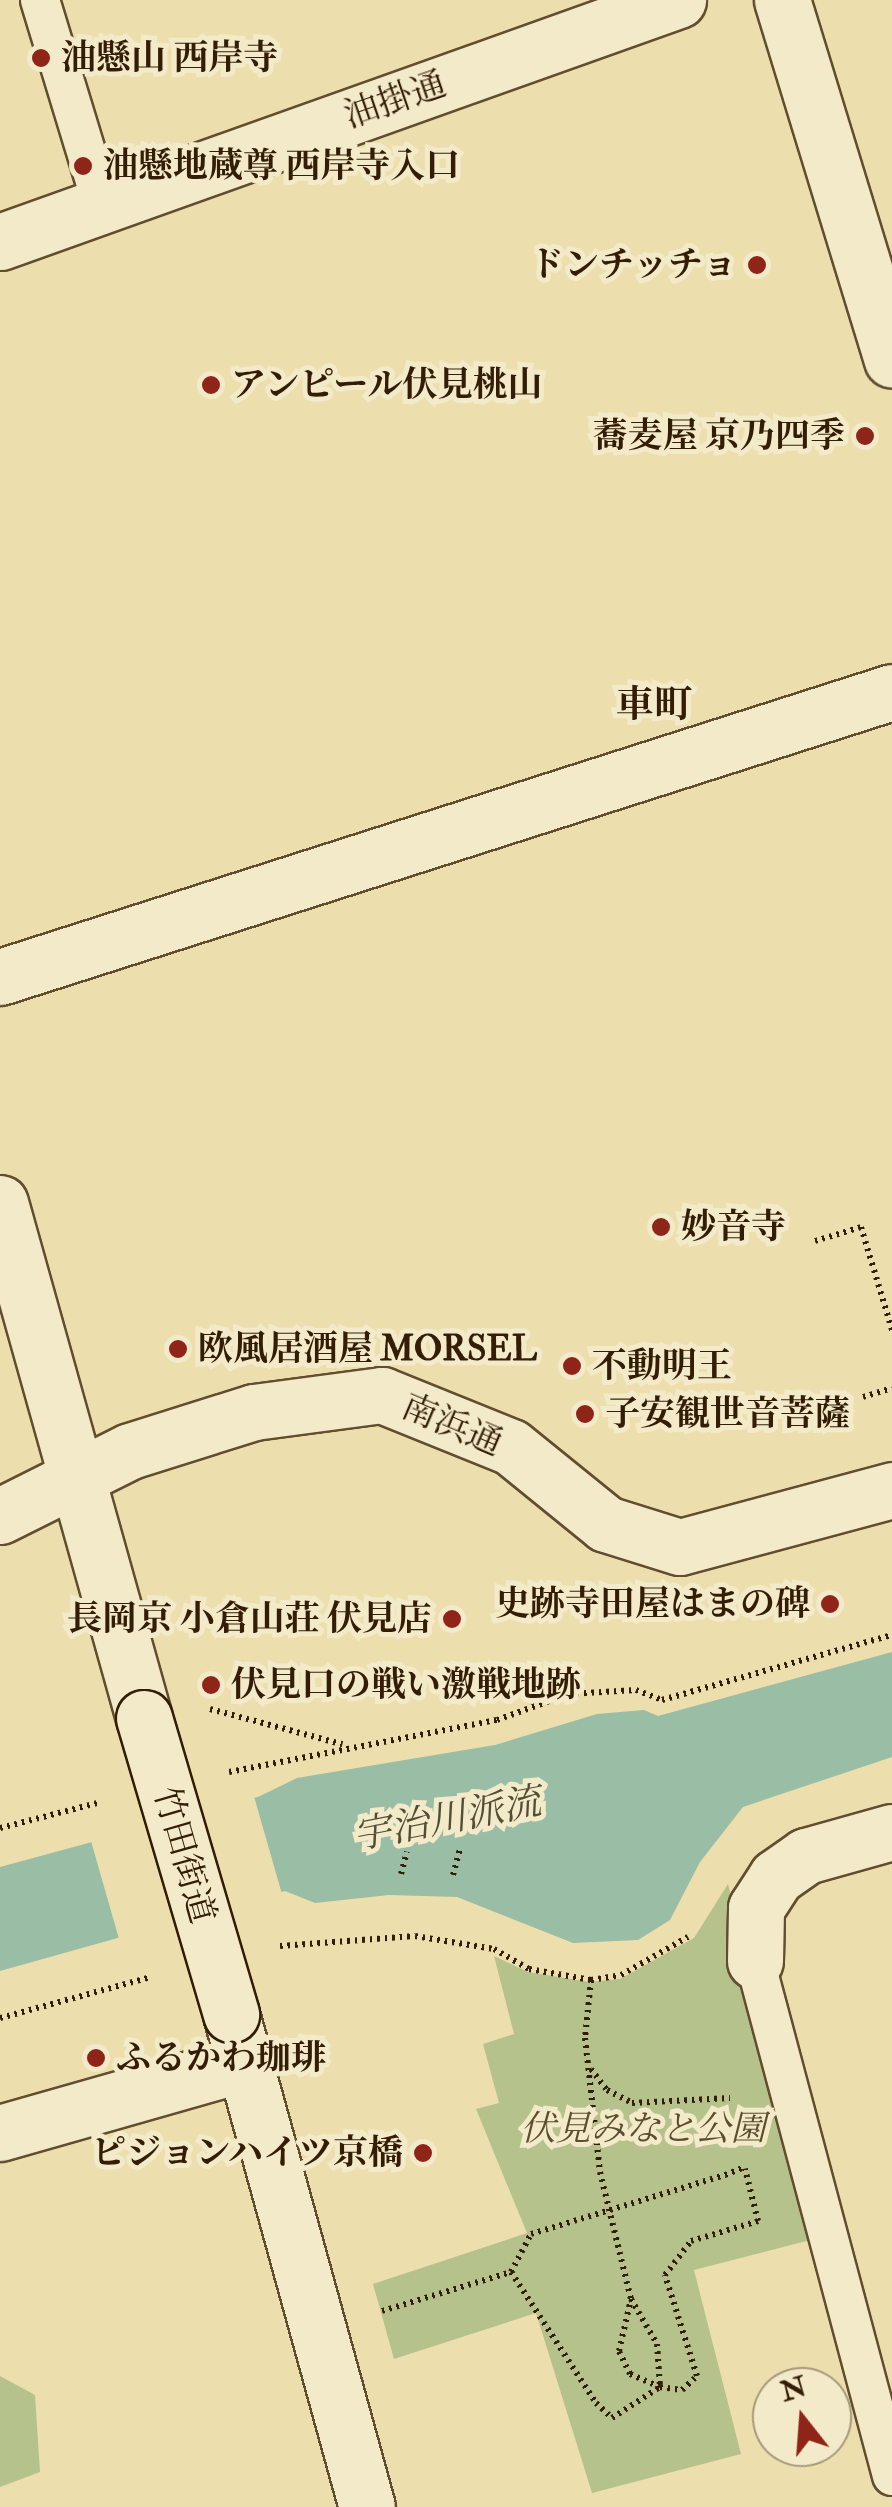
<!DOCTYPE html>
<meta charset="utf-8">
<style>
body{margin:0}
#map{position:relative;width:892px;height:2507px;overflow:hidden;background:#eddead;font-family:"IM FELL Double Pica","Noto Serif JP",serif}
div>[style]{position:absolute}
.green>*{inset:0;background:#b6c28b}
.water>*{inset:0;background:#9abda5}
.pier>*{inset:0;background:#eddead;transform-origin:0 0}
.path>*{height:6px;margin-top:-3px;transform-origin:0;background:repeating-linear-gradient(90deg,#331d05 0 2.5px,transparent 0 7.5px)}
.roads{filter:drop-shadow(2px 0 #624d2f) drop-shadow(-2px 0 #624d2f) drop-shadow(0 2px #624d2f) drop-shadow(0 -2px #624d2f)}
.service>*{height:38px;margin:-19px;padding:0 19px;transform-origin:19px;border-radius:19px;background:#f3eaca}
.pedestrian>*{height:55px;margin:-27.5px;padding:0 27.5px;transform-origin:27.5px;border-radius:27.5px;background:#f3eaca}
.minor>*{height:55px;margin:-27.5px;padding:0 27.5px;transform-origin:27.5px;border-radius:27.5px;background:#f3eaca}
.secondary>*{height:55px;margin:-27.5px;padding:0 27.5px;transform-origin:27.5px;border-radius:27.5px;background:#f3eaca}
.path-bridge>*{height:6px;margin-top:-3px;transform-origin:0;background:repeating-linear-gradient(90deg,#331d05 0 2.5px,transparent 0 7.5px)}
.bridges{filter:drop-shadow(2px 0 #331d05) drop-shadow(-2px 0 #331d05) drop-shadow(0 2px #331d05) drop-shadow(0 -2px #331d05)}
.secondary-bridge>*{height:55px;margin:-27.5px;padding:0 27.5px;transform-origin:27.5px;border-radius:27.5px;background:#f3eaca}
.dots>*{width:28px;height:28px;translate:-50% -50%;box-sizing:border-box;border:5px solid #f3eaca;border-radius:50%}
span{translate:-50% -50%;white-space:nowrap;text-align:center;line-height:1.15;-webkit-text-stroke:10px #f3eaca;paint-order:stroke}
.poi-label{font-size:35px;color:#331d05;font-weight:700}
.left{translate:0 -50%;text-align:left}
.right{translate:-100% -50%;text-align:right}
.street-label{font-size:35px;color:#331d05}
.park-label{font-size:35px;color:#5a4f2d;font-style:italic}
.neighbourhood-label{font-size:38px;color:#331d05;font-weight:700}
.water-label{font-size:38px;color:#524d35;font-style:italic}
.north{position:absolute;left:752px;top:2367px;width:100px;height:100px;box-sizing:border-box;background:#f3eaca;border:2px solid #a6987b;border-radius:50%;rotate:343deg;font-size:28px;font-weight:700;line-height:40px;text-align:center;color:#331d05}
.north::after{content:'';display:block;margin:auto;width:35px;height:45px;background:#8f2418;clip-path:polygon(50% 0,100% 100%,50% 72%,0 100%)}
</style>
<div id="map">
<div class="green">
<div style="clip-path:polygon(728px 1884px,822px 2237px,694px 2270px,741px 2454px,592px 2493px,536px 2313px,394px 2359px,373px 2284px,527px 2233px,476px 2109px,499px 2103px,483px 2044px,514px 2034px,494px 1956px,528px 1972px,589px 1982px,620px 1979px,694px 1938px)"></div>
<div style="clip-path:polygon(0 2376px,35px 2395px,40px 2472px,0 2487px)"></div>
</div>
<div class="water">
<div style="clip-path:polygon(892px 1652px,892px 1757px,743px 1807px,700px 1862px,670px 1920px,638px 1940px,573px 1943px,457px 1897px,389px 1895px,315px 1903px,285px 1891px,0 1971px,0 1867px,258px 1797px,297px 1778px,495px 1745px,597px 1714px,644px 1710px,658px 1716px)"></div>
</div>
<div class="pier">
<div style="left:253px;top:1793px;width:107px;height:169px;rotate:74deg"></div>
</div>
<div class="path">
<div style="left:815px;top:1241px;width:48px;rotate:-16.9deg"></div>
<div style="left:861px;top:1227px;width:108px;rotate:73.2deg"></div>
<div style="left:863px;top:1397px;width:30px;rotate:-17deg"></div>
<div style="left:210px;top:1709px;width:137px;rotate:14.9deg"></div>
<div style="left:229px;top:1772px;width:273px;rotate:-11deg"></div>
<div style="left:497px;top:1720px;width:77px;rotate:-19.9deg"></div>
<div style="left:569px;top:1694px;width:67px;rotate:-3.4deg"></div>
<div style="left:636px;top:1690px;width:28px;rotate:21deg"></div>
<div style="left:662px;top:1700px;width:239px;rotate:-15.8deg"></div>
<div style="left:0;top:1828px;width:104px;rotate:-14.4deg"></div>
<div style="left:401px;top:1874px;width:23px;rotate:-75deg"></div>
<div style="left:453px;top:1875px;width:27px;rotate:-75deg"></div>
<div style="left:280px;top:1946px;width:135px;rotate:-4.2deg"></div>
<div style="left:415px;top:1936px;width:80px;rotate:9.3deg"></div>
<div style="left:494px;top:1949px;width:40px;rotate:29.7deg"></div>
<div style="left:529px;top:1969px;width:63px;rotate:10.1deg"></div>
<div style="left:591px;top:1980px;width:30px;rotate:-9deg"></div>
<div style="left:621px;top:1975px;width:77px;rotate:-29.6deg"></div>
<div style="left:591px;top:1980px;width:58px;rotate:95.9deg"></div>
<div style="left:585px;top:2038px;width:135px;rotate:83.6deg"></div>
<div style="left:600px;top:2172px;width:131px;rotate:76.3deg"></div>
<div style="left:631px;top:2299px;width:52px;rotate:60deg"></div>
<div style="left:657px;top:2344px;width:43px;rotate:86deg"></div>
<div style="left:660px;top:2387px;width:33px;rotate:-157deg"></div>
<div style="left:630px;top:2374px;width:25px;rotate:-116deg"></div>
<div style="left:619px;top:2351px;width:53px;rotate:-77deg"></div>
<div style="left:0;top:2018px;width:156px;rotate:-15.2deg"></div>
<div style="left:591px;top:2069px;width:26px;rotate:53deg"></div>
<div style="left:607px;top:2090px;width:28px;rotate:27deg"></div>
<div style="left:632px;top:2103px;width:98px;rotate:-2.9deg"></div>
<div style="left:725px;top:2175px;width:22px;rotate:-22deg"></div>
<div style="left:511px;top:2272px;width:156px;rotate:57deg"></div>
<div style="left:596px;top:2403px;width:22px;rotate:43deg"></div>
<div style="left:612px;top:2418px;width:57px;rotate:-32.9deg"></div>
<div style="left:660px;top:2387px;width:22px;rotate:8deg"></div>
<div style="left:682px;top:2390px;width:21px;rotate:-43deg"></div>
<div style="left:697px;top:2376px;width:106px;rotate:-107.6deg"></div>
<div style="left:665px;top:2275px;width:43px;rotate:-52.6deg"></div>
<div style="left:691px;top:2241px;width:70px;rotate:-16.6deg"></div>
<div style="left:758px;top:2221px;width:54px;rotate:-104deg"></div>
<div style="left:382px;top:2311px;width:135px;rotate:-16.8deg"></div>
<div style="left:511px;top:2272px;width:43px;rotate:-62.2deg"></div>
</div>
<div class="roads">
<div class="service">
<div style="left:40px;top:0;width:213px;rotate:73.1deg"></div>
<div style="left:755px;top:1961px;width:533px;rotate:75.1deg"></div>
</div>
<div class="pedestrian">
<div style="left:782px;top:0;width:376px;rotate:73deg"></div>
</div>
<div class="minor">
<div style="left:0;top:242px;width:720px;rotate:-19.64deg"></div>
<div style="left:0;top:977px;width:936px;rotate:-17.72deg"></div>
<div style="left:0;top:1516px;width:145px;rotate:-26.6deg"></div>
<div style="left:130px;top:1451px;width:130px;rotate:-17.5deg"></div>
<div style="left:254px;top:1412px;width:129px;rotate:-7.6deg"></div>
<div style="left:382px;top:1395px;width:139px;rotate:22deg"></div>
<div style="left:511px;top:1447px;width:122px;rotate:39deg"></div>
<div style="left:606px;top:1524px;width:77px;rotate:17.3deg"></div>
<div style="left:680px;top:1547px;width:220px;rotate:-15deg"></div>
<div style="left:755px;top:1961px;width:53px;rotate:-88.9deg"></div>
<div style="left:756px;top:1908px;width:37px;rotate:-57deg"></div>
<div style="left:776px;top:1877px;width:37px;rotate:-35deg"></div>
<div style="left:806px;top:1856px;width:89px;rotate:-15.6deg"></div>
<div style="left:0;top:2133px;width:255px;rotate:-15.9deg"></div>
</div>
<div class="secondary">
<div style="left:0;top:1203px;width:535px;rotate:74.38deg"></div>
<div style="left:231px;top:2014px;width:511px;rotate:74.58deg"></div>
</div>
</div>
<div class="path-bridge">
<div style="left:531px;top:2234px;width:203px;rotate:-16.9deg"></div>
</div>
<div class="bridges">
<div class="secondary-bridge">
<div style="left:144px;top:1718px;width:309px;rotate:73.6deg"></div>
</div>
</div>
<div class="dots">
<div style="left:41px;top:58px;background:#8f2418"></div>
<div style="left:83px;top:166px;background:#8f2418"></div>
<div style="left:757px;top:265px;background:#8f2418"></div>
<div style="left:211px;top:385px;background:#8f2418"></div>
<div style="left:865px;top:436px;background:#8f2418"></div>
<div style="left:661px;top:1227px;background:#8f2418"></div>
<div style="left:178px;top:1349px;background:#8f2418"></div>
<div style="left:572px;top:1366px;background:#8f2418"></div>
<div style="left:585px;top:1414px;background:#8f2418"></div>
<div style="left:830px;top:1604px;background:#8f2418"></div>
<div style="left:452px;top:1619px;background:#8f2418"></div>
<div style="left:211px;top:1685px;background:#8f2418"></div>
<div style="left:96px;top:2058px;background:#8f2418"></div>
<div style="left:423px;top:2153px;background:#8f2418"></div>
</div>
<div class="poi-label">
<span class="left" style="left:61px;top:58px">油懸山 西岸寺</span>
<span class="left" style="left:103px;top:166px">油懸地蔵尊 西岸寺入口</span>
<span class="right" style="left:737px;top:265px">ドンチッチョ</span>
<span class="left" style="left:231px;top:385px">アンピール伏見桃山</span>
<span class="right" style="left:845px;top:436px">蕎麦屋 京乃四季</span>
<span class="left" style="left:681px;top:1227px">妙音寺</span>
<span class="left" style="left:198px;top:1349px">欧風居酒屋 MORSEL</span>
<span class="left" style="left:592px;top:1366px">不動明王</span>
<span class="left" style="left:605px;top:1414px">子安観世音菩薩</span>
<span class="right" style="left:810px;top:1604px">史跡寺田屋はまの碑</span>
<span class="right" style="left:432px;top:1619px">長岡京 小倉山荘 伏見店</span>
<span class="left" style="left:231px;top:1685px">伏見口の戦い激戦地跡</span>
<span class="left" style="left:116px;top:2058px">ふるかわ珈琲</span>
<span class="right" style="left:403px;top:2153px">ピジョンハイツ京橋</span>
</div>
<div class="street-label">
<span style="left:395px;top:100px;rotate:-19deg">油掛通</span>
<span style="left:452px;top:1425px;rotate:23deg">南浜通</span>
<span style="left:184px;top:1855px;rotate:74deg">竹田街道</span>
</div>
<div class="park-label">
<span style="left:643px;top:2129px">伏見みなと公園</span>
</div>
<div class="neighbourhood-label">
<span style="left:654px;top:706px">車町</span>
</div>
<div class="water-label">
<span style="left:447px;top:1820px;rotate:-11deg">宇治川派流</span>
</div>
<div class="north">N</div>
</div>
